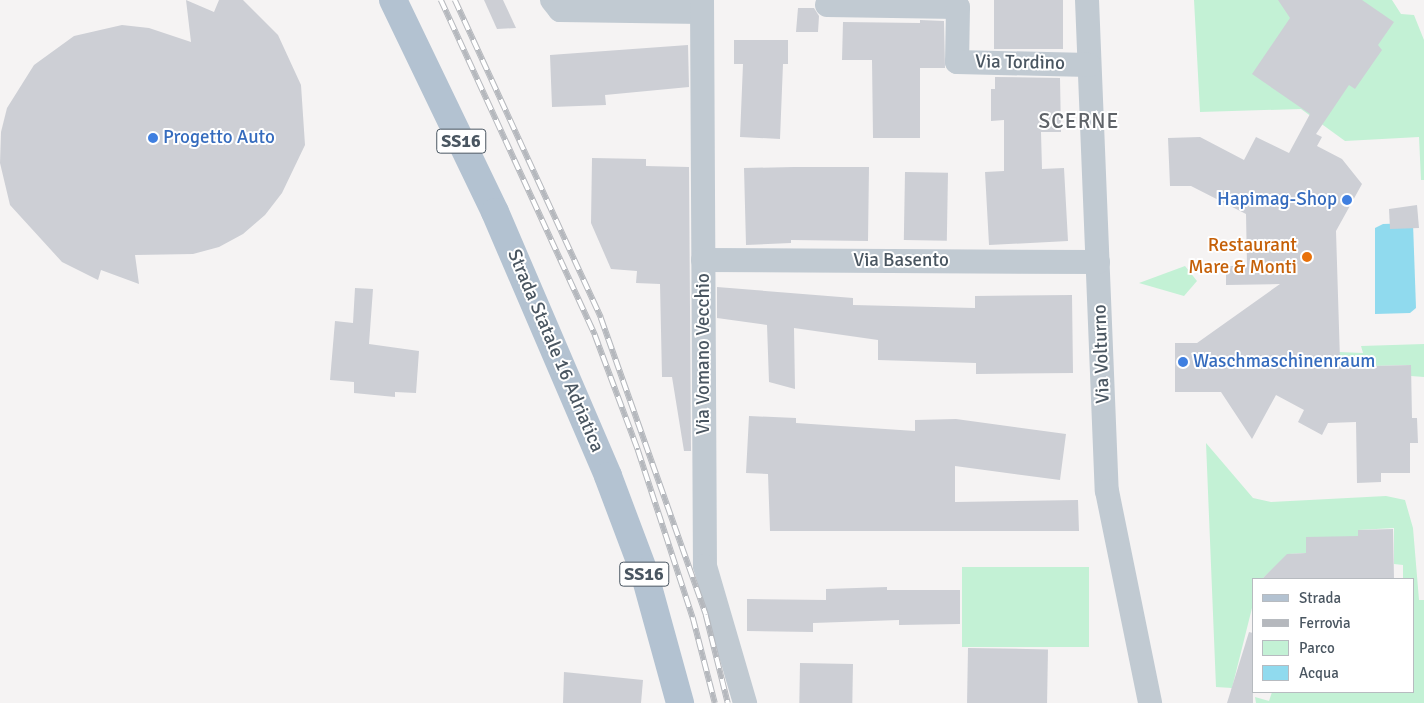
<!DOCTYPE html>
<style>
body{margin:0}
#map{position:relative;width:1424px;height:703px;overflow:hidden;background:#f5f3f3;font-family:Signika,sans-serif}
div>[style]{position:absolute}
.green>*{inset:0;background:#c3f1d5;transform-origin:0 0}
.water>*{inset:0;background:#90daee}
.building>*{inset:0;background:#cdcfd5;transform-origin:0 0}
.street>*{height:24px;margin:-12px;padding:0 12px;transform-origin:12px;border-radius:12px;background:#c1cad2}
.primary>*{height:28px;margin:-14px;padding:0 14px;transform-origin:14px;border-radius:14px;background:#b3c2d1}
.rail>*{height:5.5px;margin-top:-2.75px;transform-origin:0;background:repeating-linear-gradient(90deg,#fff 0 11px,#b5b8bd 0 22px);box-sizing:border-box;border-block:1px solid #b5b8bd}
.dots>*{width:14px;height:14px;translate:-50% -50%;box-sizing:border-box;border:2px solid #fff;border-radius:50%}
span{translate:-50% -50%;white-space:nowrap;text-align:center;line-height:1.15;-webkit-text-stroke:4px #fff;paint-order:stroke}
.shield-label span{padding:1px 4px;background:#fff;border:1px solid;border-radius:4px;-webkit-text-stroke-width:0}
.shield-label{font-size:18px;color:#4a5661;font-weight:700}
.street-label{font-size:19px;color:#4a5661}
.shop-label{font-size:19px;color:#366cbe}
.left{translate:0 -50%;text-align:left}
.right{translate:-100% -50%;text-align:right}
.food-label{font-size:19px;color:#c56008}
.quarter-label{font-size:21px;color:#5f6368;letter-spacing:1px}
.legend{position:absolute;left:1252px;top:578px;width:162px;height:115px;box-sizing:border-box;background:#fff;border:1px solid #b7bbc0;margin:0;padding:6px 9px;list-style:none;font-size:15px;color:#4a5661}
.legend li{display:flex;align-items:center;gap:10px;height:25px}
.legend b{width:25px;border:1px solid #b7bbc0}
</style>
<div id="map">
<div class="green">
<div style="clip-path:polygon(1194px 0,1392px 0,1401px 14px,1414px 15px,1424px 40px,1424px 180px,1421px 180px,1419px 137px,1345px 141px,1301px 109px,1200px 112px)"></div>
<div style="clip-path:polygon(1185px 266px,1197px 281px,1184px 296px,1139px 283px)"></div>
<div style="clip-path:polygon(1424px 344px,1424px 377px,1411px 376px,1411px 365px,1373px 366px,1372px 359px,1340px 360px,1339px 352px,1363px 353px,1361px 346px)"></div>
<div style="clip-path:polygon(1206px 443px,1253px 498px,1271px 502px,1386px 496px,1405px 500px,1413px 528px,1419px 600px,1424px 600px,1424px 703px,1256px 703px,1255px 697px,1269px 701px,1272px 692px,1413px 692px,1413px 579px,1403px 579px,1403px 565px,1394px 564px,1394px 528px,1358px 530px,1358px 555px,1306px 537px,1306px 553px,1289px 554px,1262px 579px,1253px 579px,1253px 604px,1232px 688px,1216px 687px)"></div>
<div style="left:962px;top:567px;width:127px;height:80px"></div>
</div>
<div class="water">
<div style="clip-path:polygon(1413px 223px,1416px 308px,1410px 313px,1375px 314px,1375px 228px,1383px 224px)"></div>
</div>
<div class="building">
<div style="clip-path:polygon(186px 0,214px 12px,219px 0,243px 0,278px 35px,301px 85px,305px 145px,282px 193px,265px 215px,243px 234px,219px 247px,193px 254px,135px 255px,139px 284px,101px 270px,98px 280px,62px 262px,10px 205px,0 163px,1px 132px,7px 108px,34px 65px,74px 36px,122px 25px,149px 28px,191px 42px)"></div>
<div style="clip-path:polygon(484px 0,503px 0,516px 28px,497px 29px)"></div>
<div style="left:994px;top:0;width:69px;height:49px"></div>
<div style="clip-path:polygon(1278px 0,1362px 0,1394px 22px,1378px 45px,1382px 50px,1355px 89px,1349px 85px,1316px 134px,1322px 137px,1317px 146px,1342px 159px,1362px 184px,1336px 231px,1340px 360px,1373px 359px,1373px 366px,1411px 365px,1412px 418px,1417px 418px,1418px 443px,1410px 443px,1410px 473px,1381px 473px,1381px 482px,1357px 483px,1356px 422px,1328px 423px,1322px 435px,1298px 422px,1304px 410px,1276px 395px,1252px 439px,1221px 392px,1175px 392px,1175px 343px,1197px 343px,1280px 284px,1226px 285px,1226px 266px,1247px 266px,1246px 214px,1191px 186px,1170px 186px,1168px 138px,1200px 137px,1244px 160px,1256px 137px,1289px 153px,1310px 114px,1252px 74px,1290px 18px)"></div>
<div style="clip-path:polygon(798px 8px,814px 8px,819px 16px,818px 32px,796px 32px)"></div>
<div style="clip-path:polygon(920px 20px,944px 21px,945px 68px,920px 68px,920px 138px,873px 138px,872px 60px,842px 60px,843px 22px,920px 23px)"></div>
<div style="clip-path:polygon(734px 40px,788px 40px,788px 64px,783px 64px,780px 139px,740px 137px,743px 64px,734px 64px)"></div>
<div style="clip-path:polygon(688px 45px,689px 87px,605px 95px,606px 105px,552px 107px,550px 55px)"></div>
<div style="clip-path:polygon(995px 77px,1060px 78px,1061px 132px,1041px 132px,1042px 169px,1064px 168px,1068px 241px,989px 245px,985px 172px,1004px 171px,1004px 120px,991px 121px,991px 89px,995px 89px)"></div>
<div style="clip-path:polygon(592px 158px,646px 159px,646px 166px,689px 167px,691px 451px,684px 451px,672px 377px,662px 377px,660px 284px,636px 283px,637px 271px,611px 269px,591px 223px)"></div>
<div style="clip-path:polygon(794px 167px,869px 167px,868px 241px,791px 240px,791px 243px,746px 245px,744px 168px)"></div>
<div style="left:905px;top:172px;width:43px;height:68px;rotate:1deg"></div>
<div style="clip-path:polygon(1417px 205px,1419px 228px,1390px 229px,1389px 209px)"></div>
<div style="clip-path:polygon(717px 287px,853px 298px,853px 305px,975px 308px,975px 296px,1072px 295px,1073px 373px,976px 374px,976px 363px,878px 360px,878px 340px,794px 328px,795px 389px,769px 382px,767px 325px,717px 318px)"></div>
<div style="clip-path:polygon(355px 288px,373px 289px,369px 344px,419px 351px,416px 393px,395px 392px,395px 397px,354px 393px,354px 382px,330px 380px,335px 321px,353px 323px)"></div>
<div style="clip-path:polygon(749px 416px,796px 418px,796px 423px,915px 431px,915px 420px,956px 419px,1066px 434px,1060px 480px,955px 466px,955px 502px,1078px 500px,1079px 531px,770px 531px,768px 474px,746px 473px)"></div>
<div style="clip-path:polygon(1393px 529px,1394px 579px,1262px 579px,1287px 554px,1306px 553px,1306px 537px,1358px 536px,1358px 530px)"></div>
<div style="clip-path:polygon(887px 587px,887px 590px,960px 590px,960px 624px,899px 625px,899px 620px,813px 623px,813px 632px,747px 631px,747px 599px,826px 600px,826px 589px)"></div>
<div style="clip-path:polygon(1249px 632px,1253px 633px,1253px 703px,1227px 703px)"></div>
<div style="left:968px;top:648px;width:80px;height:55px;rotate:1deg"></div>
<div style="left:800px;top:663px;width:53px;height:40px;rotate:1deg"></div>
<div style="clip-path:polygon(564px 672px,643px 680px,641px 703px,563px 703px)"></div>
</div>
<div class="street">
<div style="left:552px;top:0;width:13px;rotate:51deg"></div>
<div style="left:560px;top:10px;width:142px;rotate:0.8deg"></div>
<div style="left:702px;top:0;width:566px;rotate:89.7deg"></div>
<div style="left:705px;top:566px;width:143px;rotate:73.7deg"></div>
<div style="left:1087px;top:0;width:491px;rotate:87.7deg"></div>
<div style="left:1107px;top:491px;width:216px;rotate:78.5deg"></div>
<div style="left:827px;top:5px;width:131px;rotate:0.9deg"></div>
<div style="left:958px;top:7px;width:55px;rotate:91deg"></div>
<div style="left:957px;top:62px;width:132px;rotate:1.3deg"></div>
<div style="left:703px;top:260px;width:395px;rotate:0.3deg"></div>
</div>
<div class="primary">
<div style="left:393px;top:0;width:235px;rotate:64.3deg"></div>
<div style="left:495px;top:212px;width:287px;rotate:66.8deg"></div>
<div style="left:608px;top:476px;width:103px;rotate:69.4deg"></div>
<div style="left:644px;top:572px;width:136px;rotate:74.6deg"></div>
</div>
<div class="rail">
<div style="left:441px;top:0;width:369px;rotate:65.3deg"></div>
<div style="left:595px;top:335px;width:123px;rotate:69.5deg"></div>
<div style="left:638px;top:450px;width:177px;rotate:71.9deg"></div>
<div style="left:693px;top:618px;width:88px;rotate:75.5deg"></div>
<div style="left:455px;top:0;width:350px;rotate:65.3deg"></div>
<div style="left:601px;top:318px;width:315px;rotate:70.5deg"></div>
<div style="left:706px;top:615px;width:91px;rotate:76deg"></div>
</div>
<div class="dots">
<div style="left:153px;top:138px;background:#3f7fe0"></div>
<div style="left:1347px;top:200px;background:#3f7fe0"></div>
<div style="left:1307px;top:257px;background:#e8710a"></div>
<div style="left:1183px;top:362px;background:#3f7fe0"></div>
</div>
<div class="shield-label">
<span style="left:461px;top:141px">SS16</span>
<span style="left:644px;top:574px">SS16</span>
</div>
<div class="street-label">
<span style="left:1020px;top:63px;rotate:1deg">Via Tordino</span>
<span style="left:901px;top:261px">Via Basento</span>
<span style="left:555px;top:351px;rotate:67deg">Strada Statale 16 Adriatica</span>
<span style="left:704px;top:354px;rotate:-90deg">Via Vomano Vecchio</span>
<span style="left:1102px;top:354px;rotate:-92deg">Via Volturno</span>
</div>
<div class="shop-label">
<span class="left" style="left:163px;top:138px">Progetto Auto</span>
<span class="right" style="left:1337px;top:200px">Hapimag-Shop</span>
<span class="left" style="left:1193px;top:362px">Waschmaschinenraum</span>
</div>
<div class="food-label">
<span class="right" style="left:1297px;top:257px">Restaurant<br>Mare &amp; Monti</span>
</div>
<div class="quarter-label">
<span style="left:1079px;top:121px">SCERNE</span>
</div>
<ul class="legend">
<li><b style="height:6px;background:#b3c2d1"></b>Strada</li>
<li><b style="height:6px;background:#b5b8bd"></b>Ferrovia</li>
<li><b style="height:14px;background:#c3f1d5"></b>Parco</li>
<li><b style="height:14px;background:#90daee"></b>Acqua</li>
</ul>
</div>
